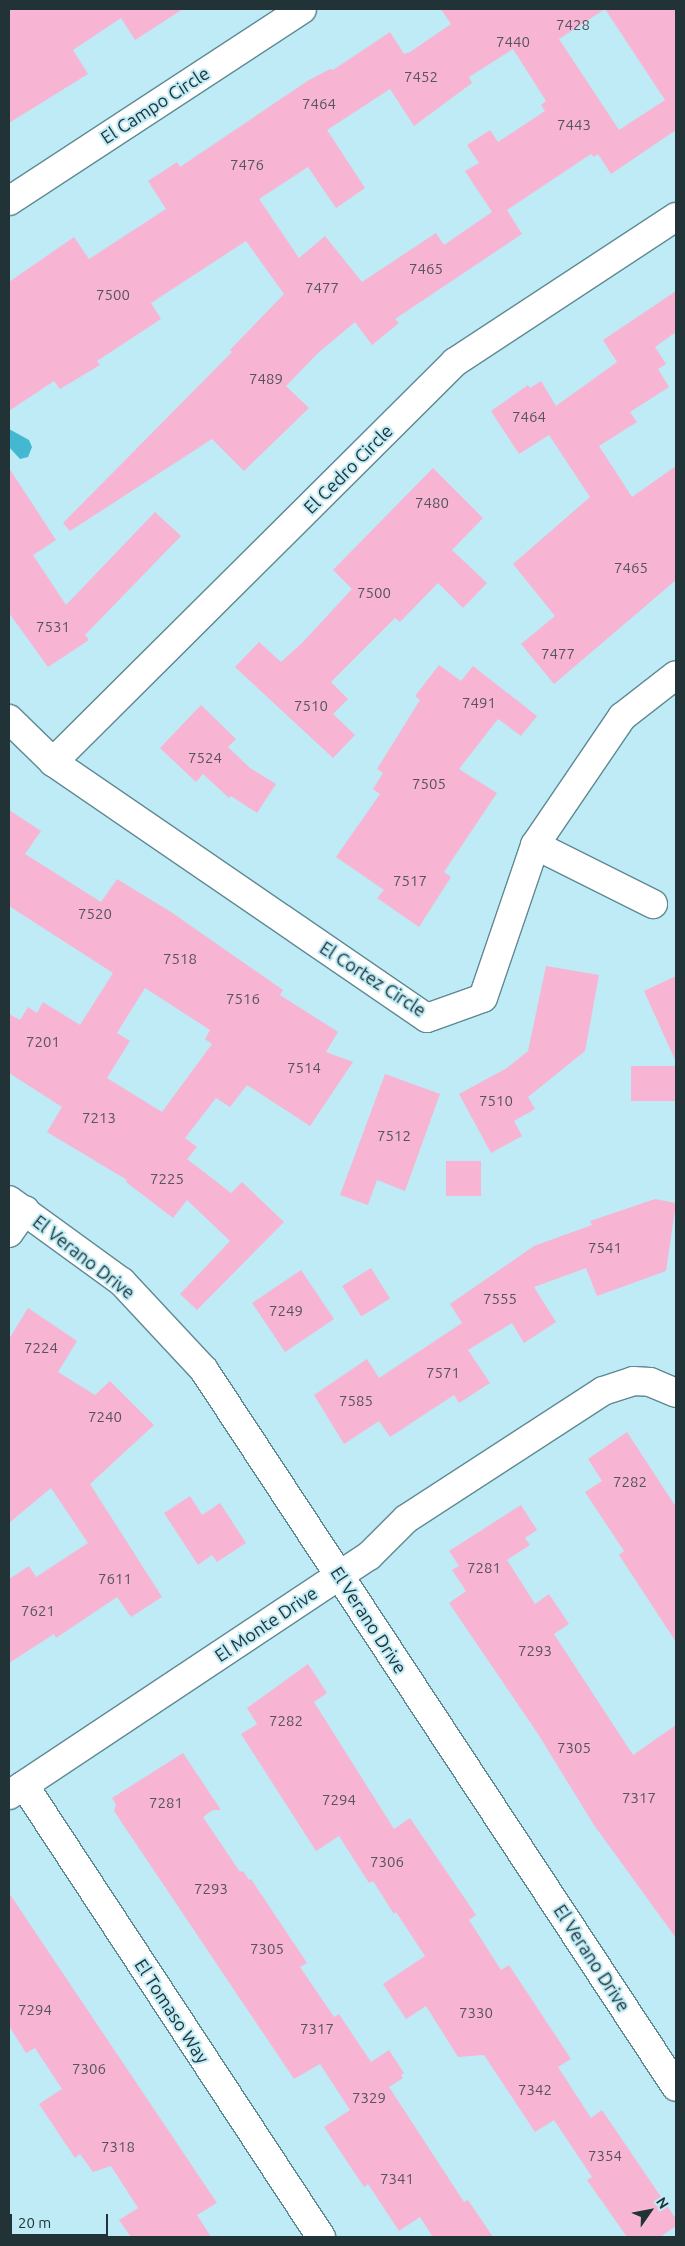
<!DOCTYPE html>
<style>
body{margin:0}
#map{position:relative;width:685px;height:2246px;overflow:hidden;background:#beebf5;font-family:Ubuntu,sans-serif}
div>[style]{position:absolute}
.water>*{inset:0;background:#43b8d0}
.building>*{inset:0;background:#f7b5d3;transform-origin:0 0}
.roads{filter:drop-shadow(1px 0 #5f8993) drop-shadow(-1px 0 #5f8993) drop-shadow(0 1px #5f8993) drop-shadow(0 -1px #5f8993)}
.street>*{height:28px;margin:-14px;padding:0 14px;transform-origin:14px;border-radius:14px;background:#fff}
.secondary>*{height:28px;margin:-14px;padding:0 14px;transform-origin:14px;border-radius:14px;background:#fff}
span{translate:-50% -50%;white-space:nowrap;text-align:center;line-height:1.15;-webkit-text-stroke:4px #beebf5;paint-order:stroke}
.number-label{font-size:15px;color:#57545f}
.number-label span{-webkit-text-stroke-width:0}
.street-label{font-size:18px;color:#223338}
.frame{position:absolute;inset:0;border:10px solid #223338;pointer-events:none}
.north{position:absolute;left:625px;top:2186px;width:50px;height:50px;-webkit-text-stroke:4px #beebf5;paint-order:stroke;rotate:57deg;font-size:14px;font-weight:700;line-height:20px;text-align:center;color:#223338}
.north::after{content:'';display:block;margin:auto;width:18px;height:22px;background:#223338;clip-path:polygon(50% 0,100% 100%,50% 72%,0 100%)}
.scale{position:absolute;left:10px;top:2214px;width:98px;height:22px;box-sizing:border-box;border:2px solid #223338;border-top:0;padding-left:6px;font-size:15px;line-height:18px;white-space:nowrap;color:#223338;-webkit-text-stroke:4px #beebf5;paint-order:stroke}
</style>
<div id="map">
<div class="water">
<div style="clip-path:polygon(9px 429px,29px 440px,32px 447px,28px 457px,20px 459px,9px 447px)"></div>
</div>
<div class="building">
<div style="clip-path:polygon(9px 9px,183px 9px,135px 40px,121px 18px,73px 50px,88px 74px,9px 123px)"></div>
<div style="clip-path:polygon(evenodd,441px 9px,676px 9px,676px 130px,611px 174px,598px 154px,594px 157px,591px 154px,507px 210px,522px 234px,395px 319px,399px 323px,372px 345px,355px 322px,318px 353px,286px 386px,309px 408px,244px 471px,212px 439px,70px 531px,63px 523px,232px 352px,230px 350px,284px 294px,246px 241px,151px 303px,161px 319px,97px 361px,100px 365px,60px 389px,54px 381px,9px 411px,9px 282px,74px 237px,89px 259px,166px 209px,148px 181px,177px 162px,180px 167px,309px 80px,330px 69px,333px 70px,390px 32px,404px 54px,410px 52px,451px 24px,441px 9px,605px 9px,665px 100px,619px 130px,559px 39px,605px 9px,441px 9px,513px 49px,546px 101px,541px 105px,545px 111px,498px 142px,490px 130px,467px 145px,479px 163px,465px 171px,492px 212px,444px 245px,436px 233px,362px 282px,325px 236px,299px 258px,259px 199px,308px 167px,336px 208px,365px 188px,327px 130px,390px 89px,414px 126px,472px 83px,469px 77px,513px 49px)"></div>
<div style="clip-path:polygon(676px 291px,676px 332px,655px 347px,666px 364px,658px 369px,669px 387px,630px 412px,637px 422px,599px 446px,632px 497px,676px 466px,676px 580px,554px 684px,521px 644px,555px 616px,513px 564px,590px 497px,549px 435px,519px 454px,491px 411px,528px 385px,530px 388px,541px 381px,556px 406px,617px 362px,603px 340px)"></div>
<div style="clip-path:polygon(9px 468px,56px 540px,33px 555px,66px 605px,155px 512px,181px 536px,85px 635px,89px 640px,48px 667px,9px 613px)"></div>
<div style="clip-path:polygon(433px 468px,483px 518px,452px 550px,487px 583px,463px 608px,438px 583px,400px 622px,395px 618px,331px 682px,348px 699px,333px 714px,355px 735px,333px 758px,235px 667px,259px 642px,281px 662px,302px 643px,352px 589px,333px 570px)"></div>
<div style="clip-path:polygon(439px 665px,461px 681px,473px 666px,537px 716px,521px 736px,498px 719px,459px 769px,497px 793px,444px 872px,451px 877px,419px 927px,377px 898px,384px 890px,336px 857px,380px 794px,373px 789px,383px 773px,377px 769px,420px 700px,415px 696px)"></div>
<div style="clip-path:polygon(201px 705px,236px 739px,228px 747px,250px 768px,276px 784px,257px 813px,231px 796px,229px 798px,203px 774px,196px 782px,160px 748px)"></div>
<div style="clip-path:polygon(evenodd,9px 810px,41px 831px,25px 854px,101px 902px,117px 879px,171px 912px,283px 990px,280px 995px,338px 1032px,326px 1052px,353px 1062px,310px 1126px,247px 1085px,230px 1107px,216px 1098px,185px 1138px,197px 1147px,187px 1159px,231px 1193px,242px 1182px,284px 1222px,197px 1310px,180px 1294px,230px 1241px,187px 1200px,173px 1218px,126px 1182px,127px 1180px,47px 1132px,62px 1107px,9px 1073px,9px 1014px,20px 1020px,28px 1007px,37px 1013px,43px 1002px,80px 1025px,113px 973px,9px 906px,9px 810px,145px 988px,210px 1030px,205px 1039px,212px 1044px,162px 1112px,107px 1078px,130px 1041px,117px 1033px,145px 988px)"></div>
<div style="clip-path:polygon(546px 966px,599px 975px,585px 1051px,528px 1097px,535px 1109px,514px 1121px,522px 1136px,491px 1153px,459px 1094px,507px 1068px,528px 1051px)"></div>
<div style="clip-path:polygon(676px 976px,676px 1062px,644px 991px)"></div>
<div style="left:676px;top:1066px;width:35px;height:45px;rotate:90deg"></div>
<div style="clip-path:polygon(385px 1074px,440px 1094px,405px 1191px,377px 1180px,368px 1205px,340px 1195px)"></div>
<div style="left:446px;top:1161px;width:35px;height:35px"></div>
<div style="clip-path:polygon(655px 1199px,676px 1203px,666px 1271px,597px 1296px,586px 1268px,534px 1287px,556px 1322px,524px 1343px,512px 1323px,468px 1350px,490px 1383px,459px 1403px,454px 1395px,390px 1437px,379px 1421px,344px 1444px,314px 1395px,367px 1359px,379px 1378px,462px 1323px,450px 1304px,534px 1246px,592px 1225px,590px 1221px)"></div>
<div style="left:371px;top:1268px;width:36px;height:34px;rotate:58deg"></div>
<div style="left:301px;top:1270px;width:59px;height:59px;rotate:56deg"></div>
<div style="clip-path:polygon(28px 1308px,77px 1341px,58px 1372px,95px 1395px,110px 1381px,154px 1425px,90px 1484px,162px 1597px,131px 1617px,117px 1597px,56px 1638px,54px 1634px,9px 1663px,9px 1579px,29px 1566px,36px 1577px,88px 1543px,51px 1488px,9px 1523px,9px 1339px)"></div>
<div style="clip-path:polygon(627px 1432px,676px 1507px,676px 1642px,619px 1555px,624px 1551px,585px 1492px,602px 1481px,588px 1459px)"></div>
<div style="clip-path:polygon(190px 1496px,202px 1515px,220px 1503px,246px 1543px,217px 1562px,212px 1555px,198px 1565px,164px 1513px)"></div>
<div style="clip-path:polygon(521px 1505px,537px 1530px,525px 1538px,530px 1545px,507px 1560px,535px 1604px,549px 1594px,569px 1624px,554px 1634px,633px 1755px,676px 1725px,676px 1938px,594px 1825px,538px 1734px,449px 1603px,466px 1591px,452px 1570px,459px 1566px,449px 1551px)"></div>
<div style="clip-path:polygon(308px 1664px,327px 1693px,314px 1702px,394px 1829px,410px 1818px,476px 1915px,469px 1920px,501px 1970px,509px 1965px,571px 2059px,558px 2067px,591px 2118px,602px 2110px,676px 2219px,676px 2226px,660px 2237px,627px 2237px,587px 2180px,592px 2177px,554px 2120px,535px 2132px,484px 2055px,458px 2057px,426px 2006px,406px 2019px,383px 1984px,425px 1956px,396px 1912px,394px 1914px,373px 1881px,369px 1883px,339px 1836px,316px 1851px,241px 1734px,257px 1724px,247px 1708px)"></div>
<div style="clip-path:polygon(183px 1753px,221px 1810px,213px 1810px,203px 1817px,240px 1872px,243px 1871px,249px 1880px,251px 1879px,307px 1963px,300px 1967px,334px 2017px,339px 2014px,371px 2062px,389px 2050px,404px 2073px,401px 2075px,403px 2078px,389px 2087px,464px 2202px,468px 2200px,493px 2237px,433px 2237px,420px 2217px,399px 2231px,368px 2184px,364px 2187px,324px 2127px,350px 2110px,320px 2064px,294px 2079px,114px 1811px,116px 1805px,112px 1798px)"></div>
<div style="clip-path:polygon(9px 1893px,217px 2203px,197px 2215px,211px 2237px,131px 2237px,119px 2220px,138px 2208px,111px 2166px,93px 2172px,80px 2154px,75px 2158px,39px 2104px,62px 2089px,35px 2048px,26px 2053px,9px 2026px)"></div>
</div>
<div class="roads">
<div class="street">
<div style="left:9px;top:201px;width:350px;rotate:-33.2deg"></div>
<div style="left:9px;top:719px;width:62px;rotate:44.3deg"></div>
<div style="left:53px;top:762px;width:453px;rotate:34.4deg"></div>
<div style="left:427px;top:1018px;width:59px;rotate:-19.7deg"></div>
<div style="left:483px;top:998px;width:162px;rotate:-71.2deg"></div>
<div style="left:535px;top:845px;width:155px;rotate:-55.8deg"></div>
<div style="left:622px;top:717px;width:68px;rotate:-37.9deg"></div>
<div style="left:53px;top:762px;width:567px;rotate:-44.86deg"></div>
<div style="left:455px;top:362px;width:264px;rotate:-33.3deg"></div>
<div style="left:535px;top:845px;width:132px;rotate:26.6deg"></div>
<div style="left:9px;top:1233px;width:28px;rotate:-55deg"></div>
<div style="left:24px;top:1785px;width:541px;rotate:56.69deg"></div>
<div style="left:9px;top:1795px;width:432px;rotate:-33.6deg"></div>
<div style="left:369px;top:1556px;width:52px;rotate:-45deg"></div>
<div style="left:406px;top:1519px;width:235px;rotate:-33deg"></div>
<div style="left:603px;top:1391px;width:32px;rotate:-18deg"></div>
<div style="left:633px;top:1381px;width:17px;rotate:3deg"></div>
<div style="left:650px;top:1382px;width:28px;rotate:23deg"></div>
</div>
<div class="secondary">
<div style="left:9px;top:1200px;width:140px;rotate:36deg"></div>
<div style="left:122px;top:1282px;width:120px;rotate:47deg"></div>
<div style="left:204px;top:1370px;width:858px;rotate:56.64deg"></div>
</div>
</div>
<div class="number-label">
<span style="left:573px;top:25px">7428</span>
<span style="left:513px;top:42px">7440</span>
<span style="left:421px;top:77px">7452</span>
<span style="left:319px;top:104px">7464</span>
<span style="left:574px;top:125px">7443</span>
<span style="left:247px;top:165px">7476</span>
<span style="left:426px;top:269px">7465</span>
<span style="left:322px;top:288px">7477</span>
<span style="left:113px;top:295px">7500</span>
<span style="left:266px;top:379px">7489</span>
<span style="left:529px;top:417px">7464</span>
<span style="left:432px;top:503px">7480</span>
<span style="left:631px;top:568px">7465</span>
<span style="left:374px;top:593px">7500</span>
<span style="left:53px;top:627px">7531</span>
<span style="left:558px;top:654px">7477</span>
<span style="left:479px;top:703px">7491</span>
<span style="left:311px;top:706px">7510</span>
<span style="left:205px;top:758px">7524</span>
<span style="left:429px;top:784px">7505</span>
<span style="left:410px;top:881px">7517</span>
<span style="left:95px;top:914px">7520</span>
<span style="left:180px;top:959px">7518</span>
<span style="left:243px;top:999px">7516</span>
<span style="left:43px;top:1042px">7201</span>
<span style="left:304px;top:1068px">7514</span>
<span style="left:496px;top:1101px">7510</span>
<span style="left:99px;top:1118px">7213</span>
<span style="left:394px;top:1136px">7512</span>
<span style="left:167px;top:1179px">7225</span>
<span style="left:605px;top:1248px">7541</span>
<span style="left:500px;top:1299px">7555</span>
<span style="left:286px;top:1311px">7249</span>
<span style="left:41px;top:1348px">7224</span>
<span style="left:443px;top:1373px">7571</span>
<span style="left:356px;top:1401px">7585</span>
<span style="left:105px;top:1417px">7240</span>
<span style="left:630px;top:1482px">7282</span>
<span style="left:484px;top:1568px">7281</span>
<span style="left:115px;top:1579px">7611</span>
<span style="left:38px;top:1611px">7621</span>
<span style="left:535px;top:1651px">7293</span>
<span style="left:286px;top:1721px">7282</span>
<span style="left:574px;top:1748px">7305</span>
<span style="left:639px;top:1798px">7317</span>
<span style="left:339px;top:1800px">7294</span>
<span style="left:166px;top:1803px">7281</span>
<span style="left:387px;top:1862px">7306</span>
<span style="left:211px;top:1889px">7293</span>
<span style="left:267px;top:1949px">7305</span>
<span style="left:35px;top:2010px">7294</span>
<span style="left:476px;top:2013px">7330</span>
<span style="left:317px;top:2029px">7317</span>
<span style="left:89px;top:2069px">7306</span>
<span style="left:535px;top:2090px">7342</span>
<span style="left:369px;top:2098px">7329</span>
<span style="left:118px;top:2147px">7318</span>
<span style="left:605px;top:2156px">7354</span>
<span style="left:397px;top:2179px">7341</span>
</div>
<div class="street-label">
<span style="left:155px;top:105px;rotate:-33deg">El Campo Circle</span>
<span style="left:348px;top:469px;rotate:-45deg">El Cedro Circle</span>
<span style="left:373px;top:979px;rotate:33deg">El Cortez Circle</span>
<span style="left:84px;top:1257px;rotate:38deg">El Verano Drive</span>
<span style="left:369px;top:1620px;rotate:57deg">El Verano Drive</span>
<span style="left:266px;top:1624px;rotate:-34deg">El Monte Drive</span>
<span style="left:592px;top:1958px;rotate:57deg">El Verano Drive</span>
<span style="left:172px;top:2011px;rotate:57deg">El Tomaso Way</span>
</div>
<div class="frame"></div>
<div class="north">N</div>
<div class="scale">20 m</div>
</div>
